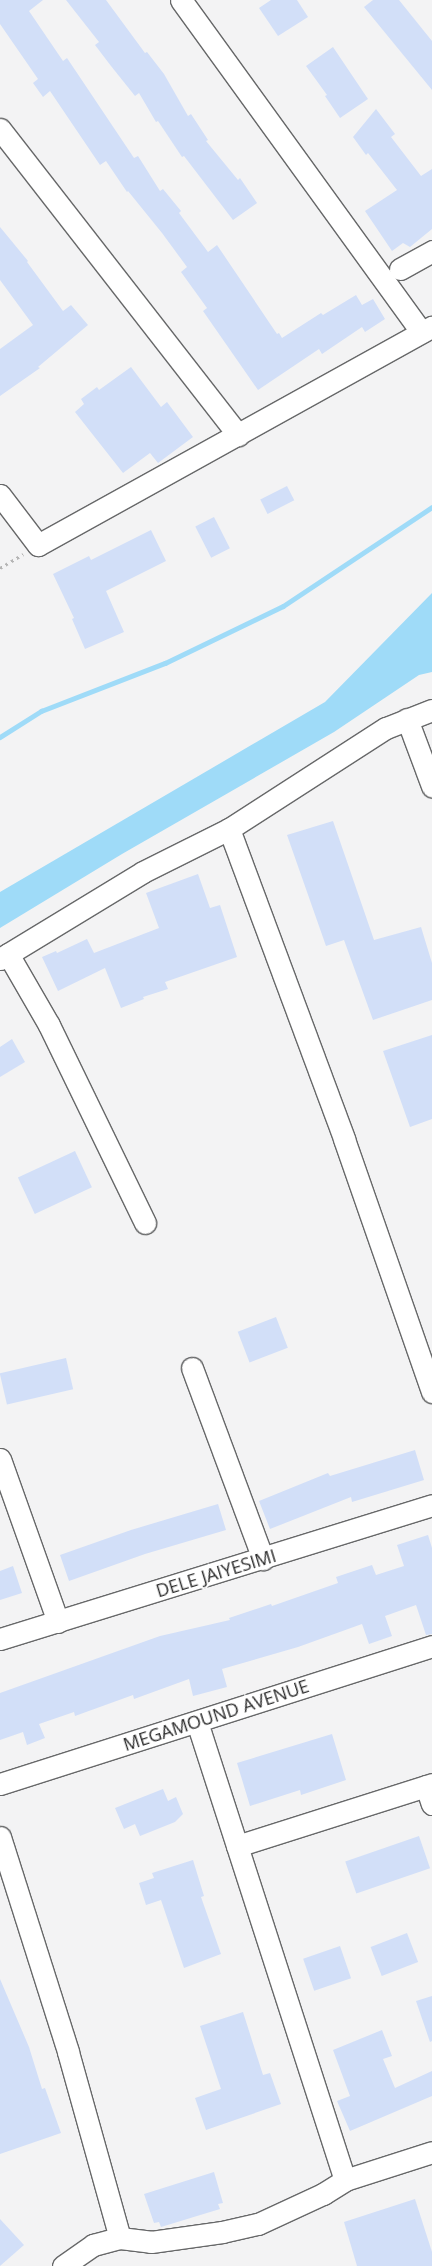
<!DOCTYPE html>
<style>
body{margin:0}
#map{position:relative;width:432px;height:2266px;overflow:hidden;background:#f3f3f4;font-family:"Open Sans",sans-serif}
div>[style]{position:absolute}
.water>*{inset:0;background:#9fdbf8}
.stream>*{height:5px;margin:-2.5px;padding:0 2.5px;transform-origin:2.5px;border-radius:2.5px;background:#9fdbf8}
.building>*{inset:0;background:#d2dff8;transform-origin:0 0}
.path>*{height:3px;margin-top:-1.5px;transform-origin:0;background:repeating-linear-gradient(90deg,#b5b5b5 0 2.5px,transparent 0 6.5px)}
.roads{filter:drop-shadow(1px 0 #676869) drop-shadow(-1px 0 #676869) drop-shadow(0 1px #676869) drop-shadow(0 -1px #676869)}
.minor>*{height:21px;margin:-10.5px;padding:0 10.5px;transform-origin:10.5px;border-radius:10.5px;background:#fff}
span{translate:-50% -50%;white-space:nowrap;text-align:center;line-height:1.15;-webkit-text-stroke:4px #fff;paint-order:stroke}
.street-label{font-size:18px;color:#2b2b2b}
</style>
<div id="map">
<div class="water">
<div style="clip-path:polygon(432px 593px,432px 672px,419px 675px,334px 732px,122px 854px,0 928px,0 892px,325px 702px)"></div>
</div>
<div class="stream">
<div style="left:0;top:737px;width:49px;rotate:-32.4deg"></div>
<div style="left:41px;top:711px;width:133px;rotate:-21.2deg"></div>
<div style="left:165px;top:663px;width:131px;rotate:-25.8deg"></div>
<div style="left:283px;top:606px;width:179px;rotate:-33.6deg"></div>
</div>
<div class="building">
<div style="clip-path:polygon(0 0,43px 0,29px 11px,63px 61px,67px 58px,134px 158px,138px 156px,160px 191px,163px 189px,181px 211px,179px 213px,208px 252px,217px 245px,277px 334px,279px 333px,282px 338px,321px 313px,323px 315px,356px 295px,362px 305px,373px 299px,385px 319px,365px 332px,362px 327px,322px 354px,319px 349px,258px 390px,203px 311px,207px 308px,181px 272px,187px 267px,162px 233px,128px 191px,127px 192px,106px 161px,100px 165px,50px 91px,43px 97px,33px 83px,38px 79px,0 24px)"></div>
<div style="clip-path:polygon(66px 0,106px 0,145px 53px,147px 52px,164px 74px,188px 116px,191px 114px,208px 140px,206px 141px,238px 180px,240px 178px,257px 203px,233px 220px,184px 156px,182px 157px,158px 121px,156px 122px,139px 93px,135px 96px,111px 66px,95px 45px,99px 42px)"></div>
<div style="clip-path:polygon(271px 0,297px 0,308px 17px,278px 36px,259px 8px)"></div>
<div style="clip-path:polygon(373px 0,399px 0,432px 41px,432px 90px,364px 7px)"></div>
<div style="clip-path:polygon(333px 47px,368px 99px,340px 118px,325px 96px,327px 95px,306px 66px)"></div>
<div style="clip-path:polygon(376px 109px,395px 134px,391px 137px,421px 176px,432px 169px,432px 229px,410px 247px,403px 243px,392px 251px,365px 211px,397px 190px,368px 153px,366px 155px,353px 137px)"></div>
<div style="clip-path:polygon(0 227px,28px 261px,27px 262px,63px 311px,71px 305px,88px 325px,38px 367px,40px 368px,0 396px,0 349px,33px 325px,0 280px)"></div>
<div style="clip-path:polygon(131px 367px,161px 407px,167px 402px,193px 437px,158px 463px,150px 453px,123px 473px,75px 412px,84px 404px,81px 399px,97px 387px,99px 390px)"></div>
<div style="left:287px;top:486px;width:16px;height:30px;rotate:63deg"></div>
<div style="left:214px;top:517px;width:35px;height:21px;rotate:63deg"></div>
<div style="clip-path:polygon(151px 530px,166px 561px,106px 591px,124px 632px,85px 649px,72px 619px,74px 618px,53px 574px,89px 556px,91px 560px)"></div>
<div style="clip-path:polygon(333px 821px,374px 940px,421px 927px,432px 963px,432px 1000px,373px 1020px,344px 940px,326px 946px,287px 835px)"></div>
<div style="clip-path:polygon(198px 874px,210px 908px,220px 905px,237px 957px,165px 982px,168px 989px,143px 997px,144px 999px,121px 1008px,105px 968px,58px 991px,42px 957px,56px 951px,57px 953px,87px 939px,94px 953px,159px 928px,146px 893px)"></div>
<div style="clip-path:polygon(432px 1035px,432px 1119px,410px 1127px,383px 1051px)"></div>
<div style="clip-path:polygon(12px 1039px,25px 1062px,0 1077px,0 1047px)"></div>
<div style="left:75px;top:1151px;width:40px;height:63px;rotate:65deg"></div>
<div style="left:276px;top:1317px;width:33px;height:41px;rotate:69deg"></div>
<div style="left:66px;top:1358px;width:32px;height:68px;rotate:77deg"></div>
<div style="clip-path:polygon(415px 1450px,424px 1480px,352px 1502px,351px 1497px,270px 1529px,259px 1501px,328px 1473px,330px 1476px)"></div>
<div style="clip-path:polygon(218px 1504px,226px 1530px,145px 1554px,69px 1581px,60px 1555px,131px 1530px)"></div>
<div style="clip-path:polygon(428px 1535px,432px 1548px,432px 1634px,426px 1635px,416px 1605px,385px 1616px,392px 1636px,369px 1644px,362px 1624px,298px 1647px,222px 1669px,227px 1687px,193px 1696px,189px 1679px,134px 1699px,133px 1695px,75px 1716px,74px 1712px,39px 1724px,45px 1738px,27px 1745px,23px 1732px,0 1740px,0 1693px,160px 1636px,230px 1620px,229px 1618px,271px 1604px,272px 1606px,338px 1583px,336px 1577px,372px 1565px,376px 1575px,404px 1566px,397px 1545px)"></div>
<div style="clip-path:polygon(13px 1566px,22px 1593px,0 1600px,0 1571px)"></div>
<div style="clip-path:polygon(332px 1734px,346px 1780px,301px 1795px,300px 1790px,250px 1806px,237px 1763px)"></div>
<div style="clip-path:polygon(163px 1789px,168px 1801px,176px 1797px,183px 1814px,175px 1822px,140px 1836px,135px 1824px,124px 1829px,115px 1808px)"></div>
<div style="left:419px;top:1836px;width:34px;height:78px;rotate:71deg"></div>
<div style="clip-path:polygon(193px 1860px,204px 1896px,201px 1897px,221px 1954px,184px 1968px,161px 1900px,146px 1905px,139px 1883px,154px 1878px,152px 1873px)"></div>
<div style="left:407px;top:1933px;width:31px;height:39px;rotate:69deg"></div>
<div style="left:340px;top:1946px;width:34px;height:39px;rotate:71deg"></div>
<div style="clip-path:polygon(0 1979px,29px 2047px,42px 2089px,45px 2088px,61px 2133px,0 2154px)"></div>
<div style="clip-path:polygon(432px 1996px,432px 2041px,430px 2042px,416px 2001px)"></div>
<div style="clip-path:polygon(243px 2012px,263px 2075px,270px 2073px,281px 2104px,206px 2130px,195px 2098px,221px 2089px,200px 2026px)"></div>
<div style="clip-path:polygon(382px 2030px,392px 2056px,383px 2059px,395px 2088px,432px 2071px,432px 2096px,350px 2131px,337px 2101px,350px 2096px,333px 2050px)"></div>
<div style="clip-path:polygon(214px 2172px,223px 2203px,218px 2204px,220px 2209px,161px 2227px,159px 2222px,154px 2223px,144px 2194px)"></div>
<div style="clip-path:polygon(415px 2199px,432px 2252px,432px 2266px,357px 2266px,344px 2222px)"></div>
<div style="clip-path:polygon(0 2219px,24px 2245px,0 2266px)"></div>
</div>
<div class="path">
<div style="left:0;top:568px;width:27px;rotate:-31deg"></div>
</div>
<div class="roads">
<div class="minor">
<div style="left:181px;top:0;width:410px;rotate:54.1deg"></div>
<div style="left:0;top:129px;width:388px;rotate:52.1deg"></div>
<div style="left:400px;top:269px;width:37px;rotate:-29deg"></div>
<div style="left:0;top:495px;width:63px;rotate:52.8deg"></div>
<div style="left:38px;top:545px;width:450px;rotate:-29deg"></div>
<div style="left:407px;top:719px;width:72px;rotate:69.5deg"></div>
<div style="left:229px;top:829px;width:331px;rotate:69.6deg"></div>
<div style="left:344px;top:1139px;width:268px;rotate:70.8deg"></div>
<div style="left:8px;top:954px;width:82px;rotate:60deg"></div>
<div style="left:49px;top:1025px;width:220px;rotate:64.1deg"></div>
<div style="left:0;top:959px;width:167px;rotate:-31.3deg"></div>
<div style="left:143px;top:872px;width:96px;rotate:-26.6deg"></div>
<div style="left:229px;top:829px;width:187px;rotate:-32.8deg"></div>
<div style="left:386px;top:728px;width:49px;rotate:-21.4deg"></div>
<div style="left:192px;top:1368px;width:204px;rotate:69.6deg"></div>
<div style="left:0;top:1459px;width:173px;rotate:70.4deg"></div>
<div style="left:0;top:1639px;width:452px;rotate:-17.2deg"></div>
<div style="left:197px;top:1722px;width:481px;rotate:72.1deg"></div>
<div style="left:0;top:1784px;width:454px;rotate:-17.7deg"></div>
<div style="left:426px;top:1786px;width:19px;rotate:72deg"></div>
<div style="left:0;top:1837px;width:225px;rotate:72.4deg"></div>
<div style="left:68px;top:2052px;width:193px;rotate:74.4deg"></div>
<div style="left:237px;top:1846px;width:205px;rotate:-17.6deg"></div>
<div style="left:63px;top:2266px;width:37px;rotate:-35deg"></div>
<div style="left:93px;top:2245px;width:28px;rotate:-15deg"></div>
<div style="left:120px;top:2238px;width:31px;rotate:7deg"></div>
<div style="left:151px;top:2242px;width:72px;rotate:-8deg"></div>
<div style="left:222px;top:2232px;width:37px;rotate:-13deg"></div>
<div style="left:258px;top:2224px;width:72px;rotate:-24.8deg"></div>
<div style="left:323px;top:2194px;width:26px;rotate:-32deg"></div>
<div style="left:345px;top:2180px;width:91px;rotate:-17.8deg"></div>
</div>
</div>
<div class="street-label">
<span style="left:216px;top:1573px;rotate:-17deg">DELE JAIYESIMI</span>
<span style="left:216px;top:1715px;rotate:-18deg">MEGAMOUND AVENUE</span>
</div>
</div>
